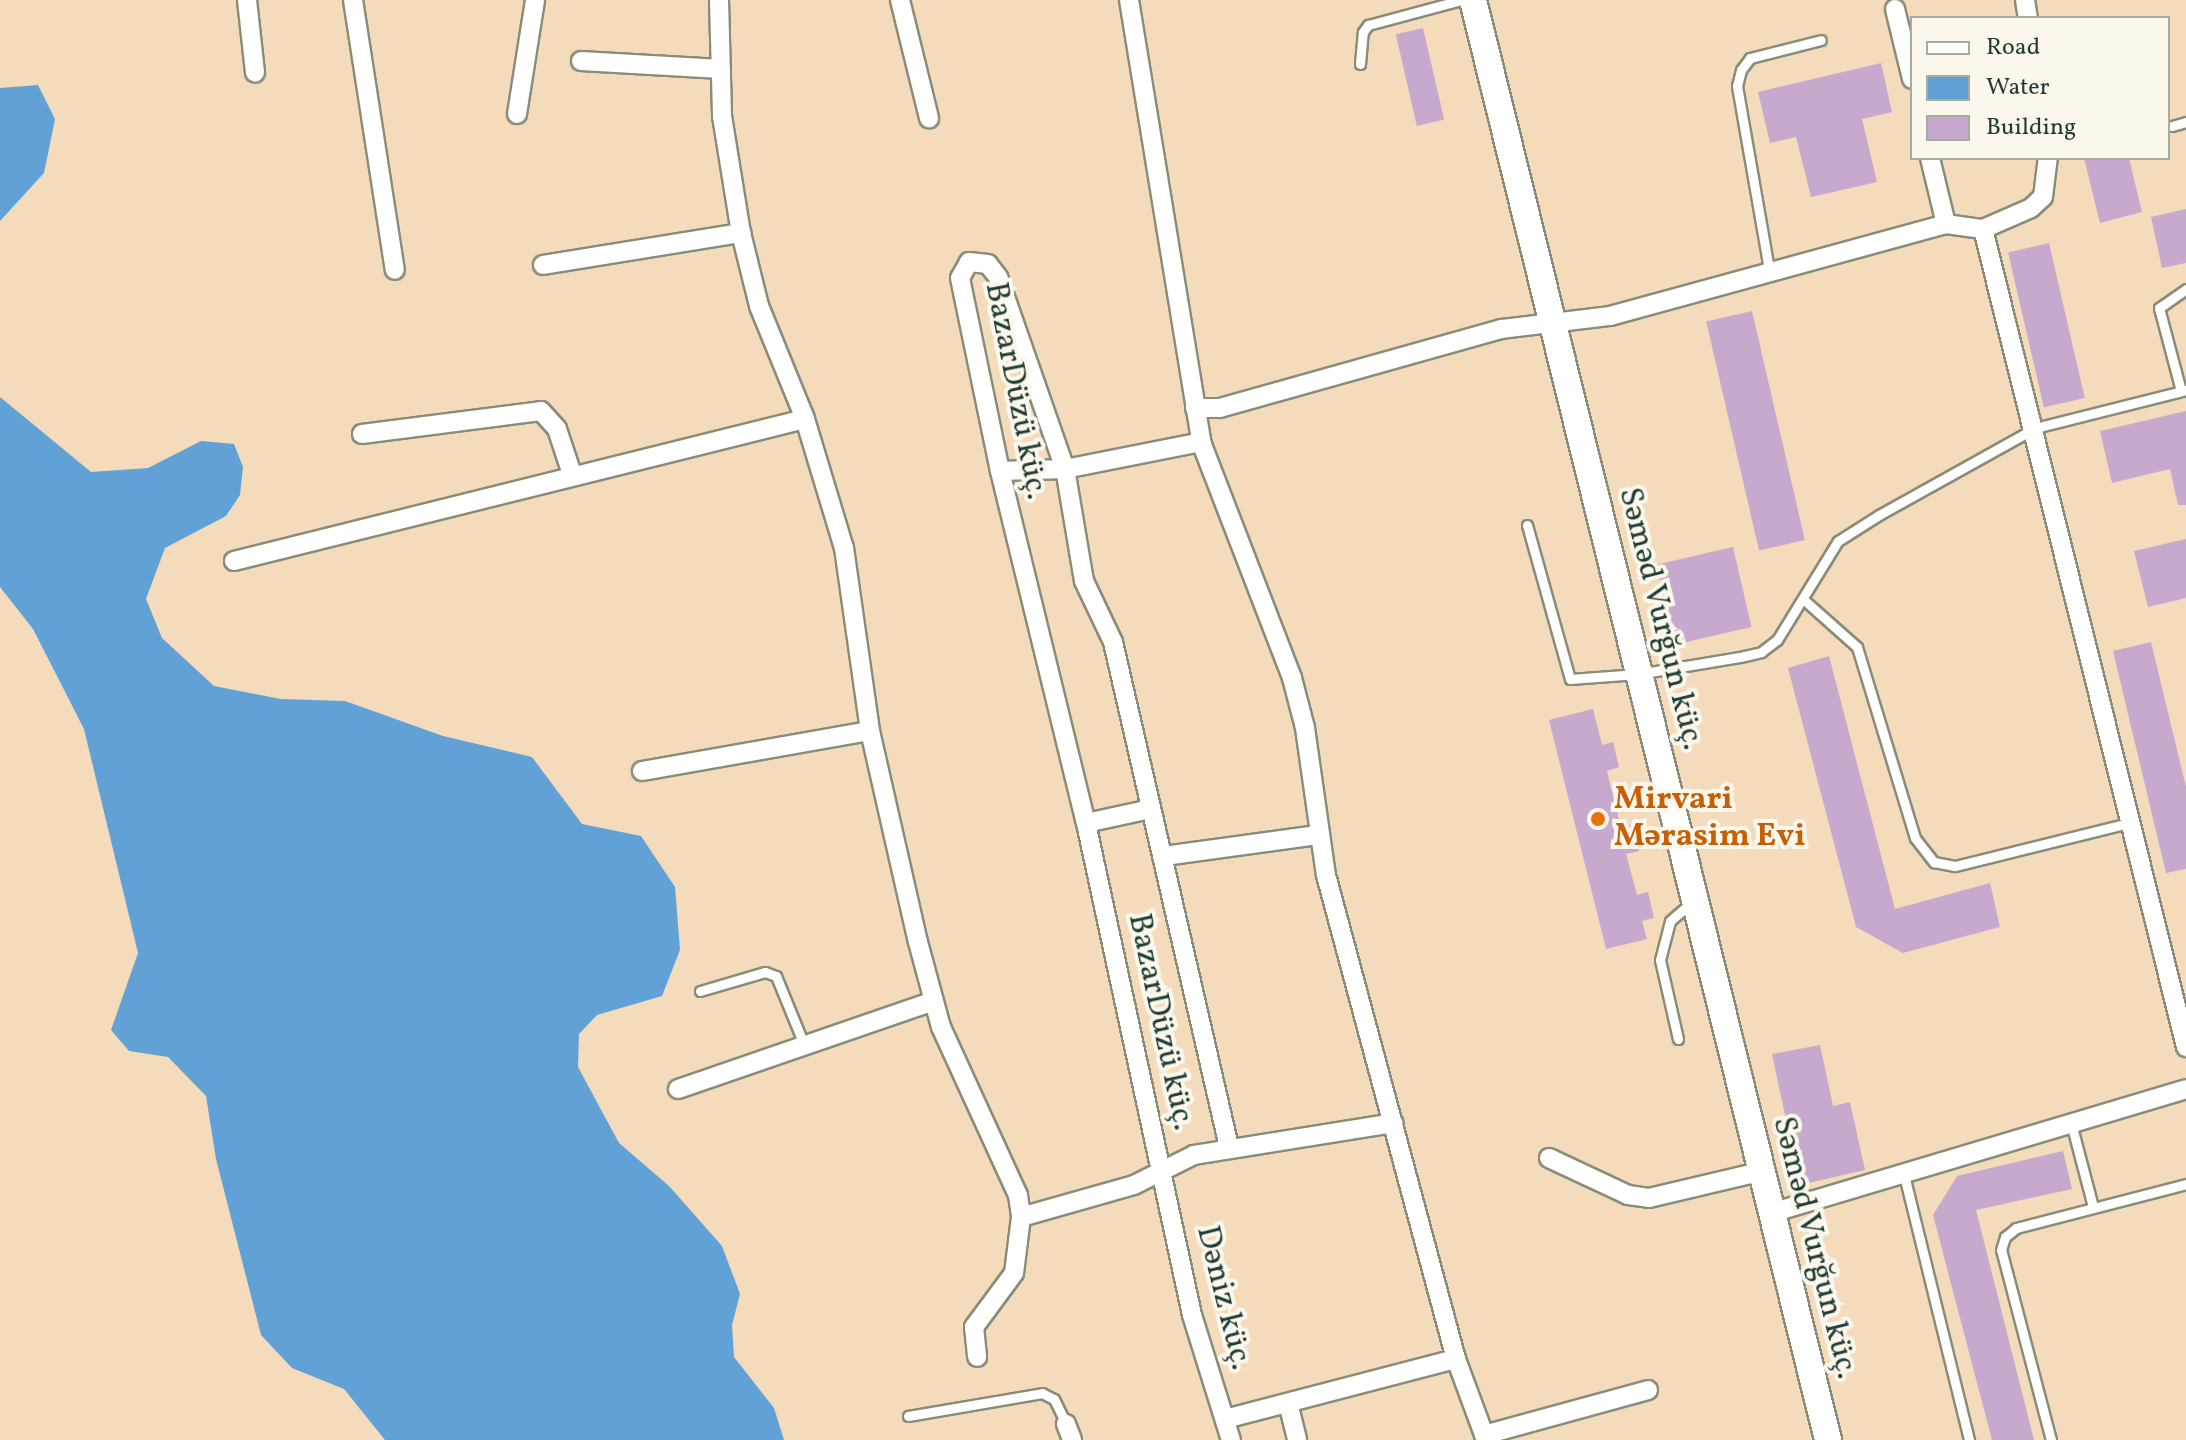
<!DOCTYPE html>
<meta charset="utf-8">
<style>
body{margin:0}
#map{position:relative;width:2186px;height:1440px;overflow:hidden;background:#f3dbbb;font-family:Vollkorn,serif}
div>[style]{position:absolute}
.water>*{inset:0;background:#62a1d5}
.building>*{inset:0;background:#c7a9ce;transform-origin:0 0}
.roads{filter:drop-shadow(2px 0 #898c78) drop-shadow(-2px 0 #898c78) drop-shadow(0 2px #898c78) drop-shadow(0 -2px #898c78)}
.service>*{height:9px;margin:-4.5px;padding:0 4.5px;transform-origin:4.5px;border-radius:4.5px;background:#fff}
.minor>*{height:18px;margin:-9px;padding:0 9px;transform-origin:9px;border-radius:9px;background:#fff}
.secondary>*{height:26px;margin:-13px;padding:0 13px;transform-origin:13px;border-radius:13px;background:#fff}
.dots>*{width:22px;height:22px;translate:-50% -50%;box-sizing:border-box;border:4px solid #fbf7ec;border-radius:50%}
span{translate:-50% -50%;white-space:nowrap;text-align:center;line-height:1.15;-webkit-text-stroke:8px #fbf7ec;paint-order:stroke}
.street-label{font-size:32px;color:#1f3d34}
.food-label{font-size:32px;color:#c56008;font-weight:700}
.left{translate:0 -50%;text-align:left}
.legend{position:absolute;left:1910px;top:16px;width:260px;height:144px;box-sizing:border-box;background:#fbf7ec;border:2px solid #a3ada2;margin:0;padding:10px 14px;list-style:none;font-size:24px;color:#1f3d34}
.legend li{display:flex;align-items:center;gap:16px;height:40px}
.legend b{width:40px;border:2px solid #a3ada2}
</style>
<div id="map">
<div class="water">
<div style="clip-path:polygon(38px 85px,55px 119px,44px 173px,0 221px,0 88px)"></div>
<div style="clip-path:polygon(0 397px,91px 472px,148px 468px,201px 441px,234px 444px,243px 467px,240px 495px,226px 516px,165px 548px,146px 599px,162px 638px,214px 686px,281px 699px,345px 701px,443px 736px,532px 757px,582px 824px,641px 836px,675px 887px,680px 950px,662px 996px,597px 1015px,579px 1034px,578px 1067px,619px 1143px,669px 1186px,722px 1246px,740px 1294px,732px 1325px,734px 1357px,774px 1408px,784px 1440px,385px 1440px,344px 1389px,292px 1368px,261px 1335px,216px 1159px,206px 1096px,168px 1057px,129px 1051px,111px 1030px,138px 953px,84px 729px,33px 629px,0 587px)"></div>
</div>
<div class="building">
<div style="left:1423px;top:28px;width:94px;height:28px;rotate:77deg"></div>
<div style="clip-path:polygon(1881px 63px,1892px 112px,1862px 119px,1877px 182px,1811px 197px,1796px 137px,1770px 143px,1758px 92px)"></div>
<div style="clip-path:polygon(2084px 158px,2129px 158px,2142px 212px,2100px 223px)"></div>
<div style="clip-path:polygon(2186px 209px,2186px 263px,2162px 268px,2151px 217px)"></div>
<div style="left:2049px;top:243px;width:159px;height:42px;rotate:77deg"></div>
<div style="left:1752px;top:311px;width:235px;height:47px;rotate:77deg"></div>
<div style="clip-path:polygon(2186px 411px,2186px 505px,2178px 505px,2170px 469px,2112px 483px,2100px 431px)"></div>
<div style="clip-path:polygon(2186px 539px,2186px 598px,2148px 607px,2134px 551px)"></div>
<div style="left:1733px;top:547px;width:82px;height:79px;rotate:77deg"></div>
<div style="clip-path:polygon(2151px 642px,2186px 787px,2186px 869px,2166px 873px,2113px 651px)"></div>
<div style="clip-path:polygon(1829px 656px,1895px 909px,1990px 883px,2000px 927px,1903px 953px,1856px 927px,1788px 668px)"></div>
<div style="clip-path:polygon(1593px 709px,1602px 745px,1613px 742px,1619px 767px,1607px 771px,1621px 828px,1633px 824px,1639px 851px,1626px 854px,1637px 895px,1648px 892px,1654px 918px,1642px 921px,1647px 939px,1606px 949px,1549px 720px)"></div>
<div style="clip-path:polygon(1820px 1045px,1833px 1106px,1850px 1102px,1865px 1170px,1800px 1185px,1772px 1054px)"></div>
<div style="clip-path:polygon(2063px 1151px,2072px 1189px,1976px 1210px,2034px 1440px,1992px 1440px,1933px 1215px,1957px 1176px)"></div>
</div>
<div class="roads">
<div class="service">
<div style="left:1360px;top:64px;width:32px;rotate:-85deg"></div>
<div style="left:1363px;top:32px;width:9px;rotate:-54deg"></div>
<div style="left:1368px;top:25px;width:96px;rotate:-15deg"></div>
<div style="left:2172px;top:126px;width:15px;rotate:-16deg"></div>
<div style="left:1770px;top:275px;width:192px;rotate:-99.9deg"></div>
<div style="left:1737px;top:86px;width:16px;rotate:-76deg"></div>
<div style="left:1741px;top:70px;width:15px;rotate:-53deg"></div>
<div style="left:1750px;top:58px;width:73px;rotate:-14.2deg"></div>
<div style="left:2181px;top:391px;width:86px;rotate:-104.8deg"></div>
<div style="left:2159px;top:308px;width:33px;rotate:-35deg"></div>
<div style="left:1527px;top:525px;width:160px;rotate:74.4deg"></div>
<div style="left:1570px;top:679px;width:68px;rotate:-4.2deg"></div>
<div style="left:1638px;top:674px;width:103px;rotate:-9.5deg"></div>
<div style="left:1740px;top:657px;width:22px;rotate:-13deg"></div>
<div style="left:1761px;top:652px;width:20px;rotate:-37deg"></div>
<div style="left:1777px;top:640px;width:116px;rotate:-58.4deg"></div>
<div style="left:1838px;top:541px;width:49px;rotate:-32.4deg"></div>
<div style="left:1879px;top:515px;width:179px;rotate:-29.1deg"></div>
<div style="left:2035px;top:428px;width:156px;rotate:-14.1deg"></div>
<div style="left:1803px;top:599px;width:72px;rotate:41.6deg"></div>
<div style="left:1857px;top:647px;width:200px;rotate:73.1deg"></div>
<div style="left:1915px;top:838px;width:31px;rotate:52deg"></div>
<div style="left:1934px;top:862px;width:21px;rotate:11deg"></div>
<div style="left:1955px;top:866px;width:179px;rotate:-13.9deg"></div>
<div style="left:700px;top:991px;width:68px;rotate:-16.3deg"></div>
<div style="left:765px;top:972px;width:12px;rotate:20deg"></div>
<div style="left:776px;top:976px;width:71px;rotate:67.8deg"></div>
<div style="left:1678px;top:1039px;width:81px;rotate:-102.8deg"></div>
<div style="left:1660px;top:960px;width:40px;rotate:-75.6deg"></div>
<div style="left:1670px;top:921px;width:28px;rotate:-41deg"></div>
<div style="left:2071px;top:1123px;width:87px;rotate:75.3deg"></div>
<div style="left:1904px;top:1175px;width:273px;rotate:76.2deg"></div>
<div style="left:908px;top:1416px;width:136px;rotate:-9.7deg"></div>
<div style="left:1042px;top:1393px;width:13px;rotate:27deg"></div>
<div style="left:1054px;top:1399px;width:28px;rotate:64deg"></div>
<div style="left:2051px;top:1440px;width:196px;rotate:-104.7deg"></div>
<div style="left:2001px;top:1250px;width:14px;rotate:-73deg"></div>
<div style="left:2005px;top:1237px;width:14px;rotate:-39deg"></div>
<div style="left:2016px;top:1228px;width:176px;rotate:-14.5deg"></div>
</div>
<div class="minor">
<div style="left:247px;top:0;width:73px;rotate:83.7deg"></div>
<div style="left:353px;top:0;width:273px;rotate:81.2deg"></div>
<div style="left:719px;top:0;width:116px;rotate:88.5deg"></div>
<div style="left:722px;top:116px;width:119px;rotate:80.8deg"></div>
<div style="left:741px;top:233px;width:75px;rotate:76.1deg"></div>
<div style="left:759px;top:306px;width:122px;rotate:67.8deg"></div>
<div style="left:805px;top:419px;width:135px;rotate:73.2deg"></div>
<div style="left:844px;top:548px;width:185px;rotate:81.9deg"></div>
<div style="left:870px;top:731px;width:216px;rotate:77.2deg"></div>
<div style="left:918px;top:942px;width:88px;rotate:74.9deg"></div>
<div style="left:941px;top:1027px;width:185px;rotate:65.4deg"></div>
<div style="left:1018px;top:1195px;width:22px;rotate:82deg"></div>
<div style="left:1021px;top:1217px;width:56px;rotate:97.1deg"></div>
<div style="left:1014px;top:1273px;width:67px;rotate:126.5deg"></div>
<div style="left:974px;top:1327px;width:30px;rotate:84deg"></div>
<div style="left:900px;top:0;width:122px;rotate:76.2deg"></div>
<div style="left:1129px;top:0;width:448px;rotate:80.7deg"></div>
<div style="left:1201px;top:442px;width:253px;rotate:68.9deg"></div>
<div style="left:1292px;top:678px;width:52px;rotate:75.4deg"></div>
<div style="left:1305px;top:728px;width:148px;rotate:81.9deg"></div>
<div style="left:1326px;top:875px;width:501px;rotate:74.97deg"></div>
<div style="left:1456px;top:1359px;width:86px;rotate:69.7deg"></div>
<div style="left:2025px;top:0;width:18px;rotate:81deg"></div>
<div style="left:1895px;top:9px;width:72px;rotate:76.3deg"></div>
<div style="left:581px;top:61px;width:140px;rotate:3.3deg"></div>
<div style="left:517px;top:114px;width:115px;rotate:-81deg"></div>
<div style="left:1930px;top:158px;width:68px;rotate:76.4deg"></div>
<div style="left:1983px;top:229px;width:52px;rotate:-23.6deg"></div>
<div style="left:2031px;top:208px;width:16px;rotate:-43deg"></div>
<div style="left:2043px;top:197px;width:39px;rotate:-83deg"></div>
<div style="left:543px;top:265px;width:201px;rotate:-9.2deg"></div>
<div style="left:1195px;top:408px;width:25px"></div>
<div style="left:1220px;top:408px;width:292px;rotate:-15.7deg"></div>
<div style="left:1501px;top:329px;width:110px;rotate:-6.8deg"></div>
<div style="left:1610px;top:316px;width:348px;rotate:-15.3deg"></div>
<div style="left:1946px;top:224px;width:37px;rotate:8deg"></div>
<div style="left:1983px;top:229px;width:843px;rotate:76.06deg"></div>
<div style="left:362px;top:434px;width:180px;rotate:-7.3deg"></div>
<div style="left:541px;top:411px;width:24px;rotate:48deg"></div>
<div style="left:557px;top:429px;width:47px;rotate:71.6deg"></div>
<div style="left:1000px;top:471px;width:65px;rotate:-1.8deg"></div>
<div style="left:1065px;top:469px;width:139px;rotate:-11.2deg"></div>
<div style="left:234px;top:561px;width:588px;rotate:-13.97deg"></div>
<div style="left:642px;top:771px;width:231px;rotate:-10deg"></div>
<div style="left:1086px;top:823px;width:66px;rotate:-12.2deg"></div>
<div style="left:1164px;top:856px;width:155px;rotate:-7.8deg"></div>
<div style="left:678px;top:1089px;width:270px;rotate:-19deg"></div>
<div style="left:1229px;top:1147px;width:518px;rotate:-102.94deg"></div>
<div style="left:1113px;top:642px;width:68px;rotate:-115.4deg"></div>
<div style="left:1084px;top:581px;width:114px;rotate:-99.6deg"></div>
<div style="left:1065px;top:469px;width:203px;rotate:-109.2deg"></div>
<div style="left:998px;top:277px;width:16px;rotate:-128deg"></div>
<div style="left:988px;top:264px;width:19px;rotate:-174deg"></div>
<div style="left:969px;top:262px;width:18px;rotate:119deg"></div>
<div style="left:960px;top:278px;width:197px;rotate:78.3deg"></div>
<div style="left:1000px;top:471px;width:362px;rotate:76.3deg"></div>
<div style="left:1086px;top:823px;width:503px;rotate:77.84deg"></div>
<div style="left:1192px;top:1315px;width:131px;rotate:72.7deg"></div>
<div style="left:1549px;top:1158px;width:87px;rotate:25.1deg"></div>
<div style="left:1628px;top:1195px;width:21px;rotate:8deg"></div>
<div style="left:1649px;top:1198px;width:113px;rotate:-13.3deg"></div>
<div style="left:1771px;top:1213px;width:433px;rotate:-16.6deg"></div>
<div style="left:1021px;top:1217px;width:117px;rotate:-15.8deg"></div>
<div style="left:1134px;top:1185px;width:67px;rotate:-26.6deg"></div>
<div style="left:1194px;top:1155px;width:202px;rotate:-9.1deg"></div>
<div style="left:1288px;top:1403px;width:38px;rotate:76deg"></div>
<div style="left:1225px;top:1419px;width:239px;rotate:-14.6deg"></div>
<div style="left:1066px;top:1424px;width:17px;rotate:69deg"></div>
<div style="left:1484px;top:1435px;width:170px;rotate:-15.3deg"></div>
</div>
<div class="secondary">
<div style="left:1473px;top:0;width:1483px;rotate:76.15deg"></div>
</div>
</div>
<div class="dots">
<div style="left:1598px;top:819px;background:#e8710a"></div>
</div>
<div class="street-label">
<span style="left:1015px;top:391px;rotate:79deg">BazarDüzü küç.</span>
<span style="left:1660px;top:619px;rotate:76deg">Səməd Vurğun küç.</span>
<span style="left:1160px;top:1022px;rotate:78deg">BazarDüzü küç.</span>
<span style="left:1814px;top:1248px;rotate:76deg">Səməd Vurğun küç.</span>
<span style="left:1223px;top:1298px;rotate:76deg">Dəniz küç.</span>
</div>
<div class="food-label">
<span class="left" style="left:1614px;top:819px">Mirvari<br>Mərasim Evi</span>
</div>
<ul class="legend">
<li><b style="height:10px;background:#fff"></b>Road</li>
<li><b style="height:22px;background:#62a1d5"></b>Water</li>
<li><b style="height:22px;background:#c7a9ce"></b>Building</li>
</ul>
</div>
